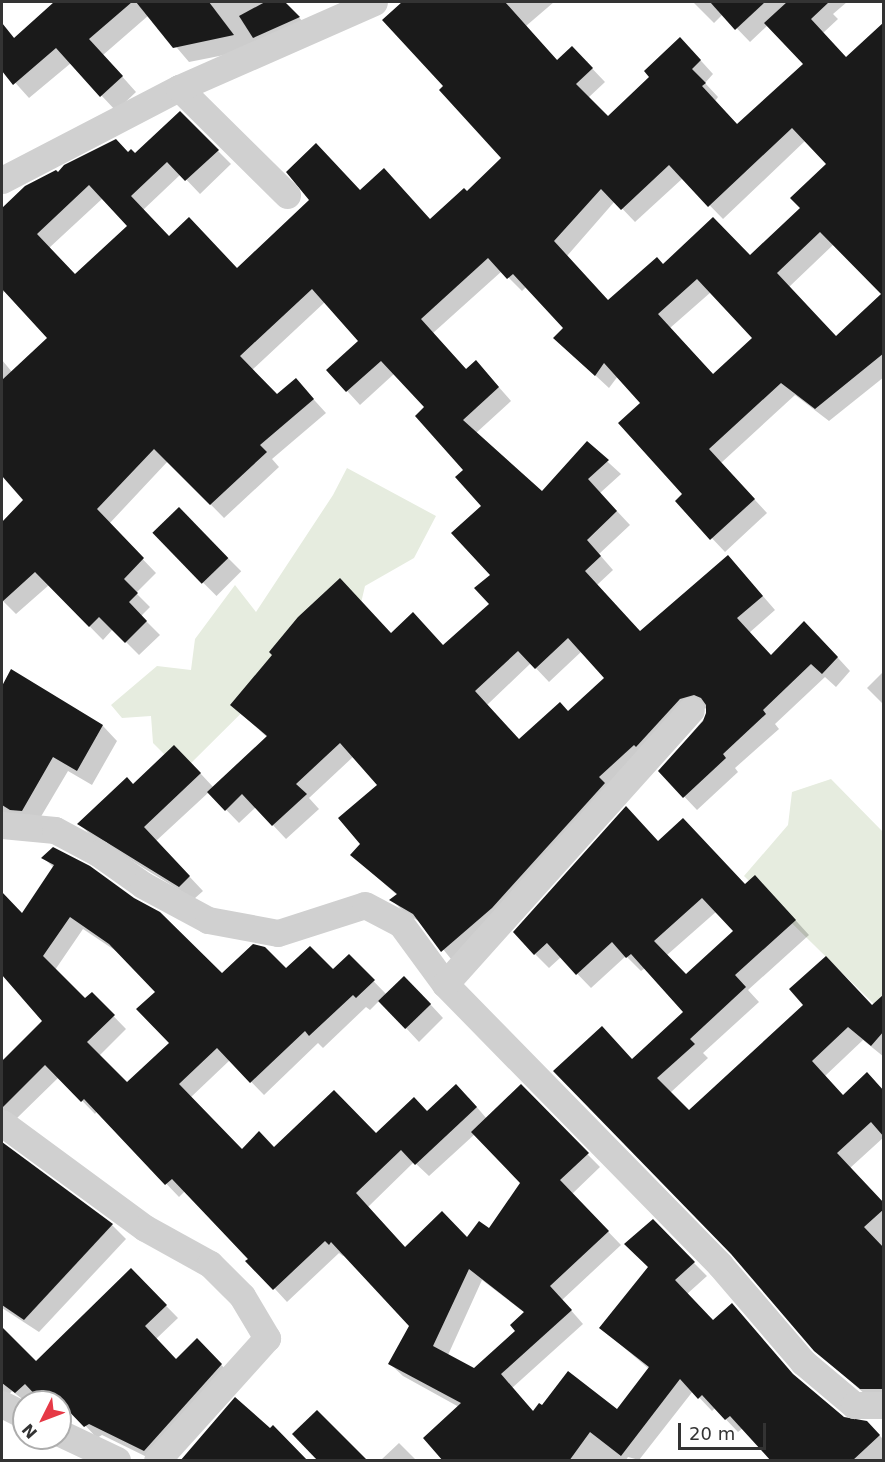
<!DOCTYPE html>
<style>
body{margin:0}
#map{position:relative;width:885px;height:1462px;overflow:hidden;background:#fff;font-family:"DejaVu Sans",sans-serif}
div>[style]{position:absolute}
.green>*{inset:0;background:#e6ecdf}
.shadow>*{inset:0;background:#0003;transform-origin:0 0}
.building>*{inset:0;background:#1a1a1a;transform-origin:0 0}
.street>*{height:27px;margin:-13.5px;padding:0 13.5px;transform-origin:13.5px;border-radius:13.5px;background:#d0d0d0}
span{translate:-50% -50%;white-space:nowrap;text-align:center;line-height:1.15;-webkit-text-stroke:6px #fff;paint-order:stroke}
.frame{position:absolute;inset:0;border:3px solid #333;pointer-events:none}
.north{position:absolute;left:12px;top:1390px;width:60px;height:60px;box-sizing:border-box;background:#fff;border:2px solid #adadad;border-radius:50%;rotate:228deg;font-size:16px;font-weight:700;line-height:24px;text-align:center;color:#333}
.north::after{content:'';display:block;margin:auto;width:21px;height:27px;background:#e63946;clip-path:polygon(50% 0,100% 100%,50% 72%,0 100%)}
.scale{position:absolute;left:678px;top:1423px;width:88px;height:27px;box-sizing:border-box;border:3px solid #333;border-top:0;padding-left:8px;font-size:18px;line-height:21px;white-space:nowrap;color:#333;-webkit-text-stroke:4px #fff;paint-order:stroke}
</style>
<div id="map">
<div class="green">
<div style="clip-path:polygon(347px 468px,436px 516px,414px 558px,365px 586px,357px 620px,304px 651px,182px 772px,153px 743px,151px 716px,122px 718px,111px 705px,157px 666px,191px 670px,195px 639px,235px 585px,256px 612px,333px 495px)"></div>
<div style="clip-path:polygon(831px 779px,883px 832px,883px 1013px,744px 876px,788px 825px,792px 792px)"></div>
</div>
<div class="shadow">
<div style="clip-path:polygon(57px 2px,284px 2px,314px 33px,265px 47px,189px 62px,149px 15px,103px 55px,136px 92px,116px 111px,71px 63px,29px 98px,2px 68px,2px 23px,15px 39px)"></div>
<div style="clip-path:polygon(evenodd,438px 2px,554px 2px,526px 26px,558px 61px,585px 61px,605px 82px,588px 98px,608px 118px,693px 52px,713px 74px,705px 83px,718px 97px,715px 101px,738px 125px,805px 64px,768px 25px,750px 42px,723px 14px,714px 23px,693px 2px,847px 2px,833px 14px,838px 19px,823px 33px,834px 244px,789px 287px,836px 338px,884px 304px,884px 377px,829px 421px,795px 395px,721px 463px,767px 513px,725px 552px,677px 501px,684px 494px,642px 403px,618px 376px,609px 388px,569px 351px,565px 328px,527px 286px,522px 291px,502px 271px,433px 333px,467px 370px,489px 376px,511px 401px,476px 433px,543px 493px,587px 443px,621px 474px,600px 493px,630px 525px,599px 554px,613px 570px,597px 585px,641px 633px,741px 571px,775px 610px,749px 633px,771px 657px,818px 636px,850px 671px,836px 687px,825px 677px,775px 724px,779px 729px,735px 768px,738px 772px,697px 810px,660px 771px,708px 714px,707px 708px,693px 712px,455px 964px,422px 923px,405px 913px,392px 900px,397px 895px,352px 855px,362px 844px,379px 785px,354px 756px,309px 798px,319px 809px,286px 839px,256px 807px,239px 823px,209px 792px,156px 841px,203px 891px,194px 899px,93px 837px,79px 824px,133px 785px,188px 760px,214px 788px,268px 738px,232px 705px,391px 634px,444px 646px,491px 604px,492px 575px,483px 506px,465px 470px,426px 407px,395px 373px,360px 405px,328px 370px,360px 341px,325px 302px,252px 370px,277px 396px,296px 380px,326px 413px,272px 459px,279px 467px,224px 518px,168px 461px,109px 524px,156px 573px,136px 593px,150px 607px,141px 616px,160px 635px,139px 655px,113px 629px,103px 640px,49px 585px,16px 614px,2px 600px,2px 524px,25px 500px,2px 474px,2px 360px,12px 372px,49px 338px,5px 291px,2px 294px,2px 210px,26px 187px,58px 174px,129px 153px,135px 155px,180px 113px,231px 164px,200px 194px,181px 174px,143px 210px,169px 237px,237px 270px,361px 192px,431px 220px,467px 193px,503px 159px,445px 87px,399px 37px,438px 2px,806px 140px,828px 165px,802px 208px,750px 257px,664px 266px,609px 302px,567px 256px,615px 201px,635px 222px,683px 178px,723px 219px,806px 140px,438px 2px,103px 198px,129px 226px,75px 276px,49px 248px,103px 198px,438px 2px,711px 292px,754px 338px,714px 375px,670px 328px,711px 292px,438px 2px,582px 651px,606px 678px,569px 713px,519px 741px,487px 705px,531px 663px,549px 682px,582px 651px)"></div>
<div style="left:179px;top:509px;width:88px;height:35px;rotate:45deg"></div>
<div style="clip-path:polygon(12px 671px,103px 726px,117px 741px,92px 785px,68px 771px,36px 825px,27px 824px,2px 812px,2px 689px)"></div>
<div style="clip-path:polygon(884px 671px,884px 705px,867px 688px)"></div>
<div style="clip-path:polygon(evenodd,659px 842px,746px 886px,769px 891px,809px 935px,748px 990px,759px 1002px,703px 1053px,708px 1058px,670px 1093px,689px 1112px,872px 1007px,884px 996px,884px 1057px,863px 1040px,825px 1076px,843px 1096px,884px 1091px,884px 1137px,850px 1168px,884px 1204px,884px 1403px,875px 1403px,815px 1350px,633px 1060px,686px 1012px,645px 968px,641px 971px,626px 956px,591px 988px,561px 957px,549px 968px,535px 954px,659px 842px,717px 911px,735px 931px,686px 976px,667px 955px,717px 911px)"></div>
<div style="clip-path:polygon(evenodd,44px 858px,222px 976px,286px 970px,333px 971px,349px 956px,387px 995px,418px 991px,443px 1018px,419px 1042px,380px 1000px,370px 1010px,366px 1007px,323px 1048px,318px 1043px,264px 1095px,230px 1060px,190px 1098px,242px 1151px,376px 1135px,469px 1098px,487px 1119px,521px 1087px,600px 1167px,572px 1194px,621px 1245px,562px 1300px,583px 1324px,512px 1388px,534px 1412px,617px 1411px,649px 1369px,601px 1328px,649px 1267px,652px 1221px,707px 1276px,687px 1294px,713px 1322px,797px 1380px,843px 1418px,866px 1422px,884px 1440px,884px 1460px,773px 1460px,743px 1428px,738px 1432px,715px 1408px,712px 1411px,693px 1391px,639px 1460px,628px 1457px,626px 1460px,445px 1460px,459px 1407px,403px 1376px,390px 1364px,411px 1326px,345px 1255px,343px 1256px,339px 1253px,287px 1302px,185px 1191px,179px 1197px,97px 1111px,95px 1114px,59px 1077px,15px 1120px,2px 1127px,2px 1057px,4px 1060px,44px 1021px,2px 973px,2px 900px,23px 915px,54px 868px,44px 858px,83px 929px,122px 955px,157px 992px,171px 1043px,127px 1084px,99px 1056px,126px 1029px,92px 994px,85px 1000px,55px 970px,83px 929px,44px 858px,475px 1134px,522px 1183px,489px 1231px,467px 1239px,406px 1248px,368px 1207px,414px 1162px,429px 1176px,475px 1134px,44px 858px,482px 1280px,525px 1313px,517px 1331px,474px 1370px,448px 1355px,482px 1280px)"></div>
<div style="clip-path:polygon(28px 1164px,112px 1225px,126px 1239px,39px 1332px,2px 1308px,2px 1202px)"></div>
<div style="clip-path:polygon(131px 1270px,178px 1318px,156px 1339px,176px 1360px,197px 1340px,233px 1377px,153px 1460px,102px 1435px,97px 1438px,65px 1404px,60px 1409px,60px 1402px,44px 1402px,37px 1395px,30px 1402px,26px 1402px,12px 1391px,7px 1397px,2px 1392px,2px 1341px,7px 1334px,36px 1363px)"></div>
<div style="clip-path:polygon(399px 1443px,415px 1459px,417px 1460px,381px 1460px)"></div>
</div>
<div class="building">
<div style="clip-path:polygon(54px 2px,132px 2px,89px 39px,123px 76px,100px 97px,56px 48px,13px 85px,2px 71px,2px 23px,14px 38px)"></div>
<div style="clip-path:polygon(136px 2px,209px 2px,234px 35px,173px 48px)"></div>
<div style="clip-path:polygon(265px 2px,285px 2px,300px 17px,253px 38px,239px 16px)"></div>
<div style="clip-path:polygon(evenodd,402px 2px,505px 2px,557px 60px,572px 46px,593px 68px,576px 84px,608px 116px,649px 77px,644px 71px,680px 37px,701px 60px,692px 69px,706px 83px,702px 86px,737px 124px,803px 64px,764px 23px,787px 2px,829px 2px,811px 19px,846px 57px,884px 22px,884px 353px,815px 409px,781px 383px,709px 449px,755px 499px,710px 540px,675px 501px,682px 494px,618px 423px,640px 403px,604px 363px,595px 376px,553px 338px,563px 328px,513px 274px,507px 279px,488px 258px,421px 319px,466px 369px,476px 360px,499px 387px,463px 420px,542px 491px,587px 441px,609px 460px,588px 479px,617px 511px,587px 540px,601px 556px,585px 571px,640px 631px,728px 555px,763px 596px,737px 618px,771px 655px,804px 621px,838px 657px,822px 674px,811px 664px,763px 710px,766px 714px,723px 754px,726px 758px,683px 798px,658px 771px,703px 721px,706px 713px,706px 705px,701px 698px,694px 695px,680px 699px,636px 747px,634px 745px,599px 777px,605px 783px,492px 908px,441px 952px,413px 914px,389px 900px,397px 894px,350px 855px,360px 844px,338px 818px,377px 785px,340px 743px,296px 784px,307px 794px,272px 826px,242px 794px,225px 811px,207px 792px,267px 736px,230px 705px,272px 655px,269px 652px,298px 617px,340px 578px,391px 633px,413px 612px,443px 645px,489px 604px,474px 588px,490px 575px,451px 533px,481px 506px,455px 477px,463px 470px,415px 416px,424px 407px,381px 361px,346px 392px,326px 370px,358px 341px,312px 289px,240px 356px,277px 394px,296px 378px,314px 399px,260px 445px,267px 452px,210px 505px,154px 449px,97px 509px,144px 558px,124px 579px,138px 593px,129px 602px,147px 621px,125px 643px,99px 617px,89px 627px,35px 572px,2px 602px,2px 522px,23px 500px,2px 476px,2px 380px,47px 338px,2px 289px,2px 208px,25px 186px,56px 170px,58px 172px,64px 165px,116px 139px,128px 152px,131px 149px,135px 153px,180px 111px,219px 150px,185px 181px,167px 162px,131px 196px,169px 236px,189px 217px,237px 268px,309px 200px,286px 172px,316px 143px,360px 190px,384px 168px,430px 219px,464px 188px,467px 191px,501px 158px,439px 90px,443px 86px,382px 20px,402px 2px,792px 128px,826px 164px,790px 198px,800px 208px,750px 255px,713px 217px,663px 264px,657px 257px,608px 300px,554px 241px,601px 189px,621px 210px,669px 165px,708px 207px,792px 128px,402px 2px,89px 185px,127px 226px,75px 274px,37px 234px,89px 185px,402px 2px,820px 232px,881px 294px,836px 336px,777px 273px,820px 232px,402px 2px,697px 279px,752px 338px,713px 374px,658px 314px,697px 279px,402px 2px,568px 638px,604px 678px,568px 711px,560px 702px,519px 739px,475px 691px,518px 651px,535px 669px,568px 638px)"></div>
<div style="clip-path:polygon(710px 2px,765px 2px,735px 30px)"></div>
<div style="left:179px;top:507px;width:71px;height:37px;rotate:46deg"></div>
<div style="clip-path:polygon(11px 669px,103px 725px,77px 771px,53px 757px,22px 811px,10px 810px,2px 805px,2px 686px)"></div>
<div style="clip-path:polygon(174px 745px,201px 773px,144px 827px,190px 876px,179px 887px,77px 824px,127px 777px,133px 784px)"></div>
<div style="clip-path:polygon(evenodd,626px 806px,658px 841px,683px 818px,745px 884px,755px 875px,796px 920px,735px 975px,746px 987px,690px 1039px,695px 1044px,657px 1078px,689px 1110px,803px 1005px,789px 989px,826px 956px,872px 1005px,884px 994px,884px 1031px,871px 1046px,848px 1027px,812px 1061px,843px 1095px,867px 1072px,884px 1091px,884px 1137px,871px 1122px,837px 1153px,884px 1203px,884px 1209px,864px 1227px,884px 1248px,884px 1389px,860px 1389px,814px 1351px,731px 1254px,553px 1071px,602px 1026px,632px 1059px,683px 1012px,631px 954px,626px 958px,612px 942px,576px 975px,547px 943px,534px 955px,513px 932px,626px 806px,702px 898px,733px 931px,686px 974px,654px 941px,702px 898px)"></div>
<div style="clip-path:polygon(evenodd,53px 847px,90px 866px,134px 898px,160px 912px,222px 973px,253px 944px,265px 947px,286px 968px,310px 946px,333px 969px,349px 954px,375px 980px,356px 998px,353px 995px,309px 1036px,305px 1031px,250px 1083px,217px 1048px,179px 1084px,242px 1149px,259px 1131px,274px 1147px,334px 1090px,376px 1133px,414px 1097px,427px 1111px,456px 1084px,477px 1107px,415px 1165px,401px 1150px,356px 1193px,405px 1247px,442px 1211px,467px 1237px,479px 1221px,489px 1228px,520px 1183px,471px 1132px,521px 1084px,589px 1153px,560px 1180px,609px 1231px,550px 1286px,572px 1310px,501px 1374px,533px 1411px,539px 1403px,542px 1405px,568px 1371px,617px 1409px,649px 1367px,599px 1328px,648px 1267px,624px 1244px,653px 1219px,695px 1262px,675px 1280px,713px 1320px,732px 1303px,793px 1374px,844px 1417px,867px 1421px,880px 1435px,852px 1461px,771px 1461px,730px 1416px,725px 1420px,702px 1395px,698px 1399px,680px 1379px,621px 1456px,590px 1432px,569px 1461px,443px 1461px,423px 1438px,461px 1403px,388px 1364px,409px 1326px,331px 1242px,329px 1245px,325px 1241px,273px 1290px,245px 1261px,248px 1259px,172px 1179px,165px 1185px,84px 1099px,81px 1102px,45px 1065px,2px 1108px,2px 1061px,42px 1021px,2px 975px,2px 892px,22px 913px,54px 865px,41px 858px,53px 847px,70px 917px,109px 944px,155px 992px,136px 1009px,169px 1043px,127px 1082px,87px 1042px,115px 1015px,92px 992px,85px 998px,43px 956px,70px 917px,53px 847px,469px 1269px,524px 1312px,510px 1325px,515px 1331px,474px 1368px,433px 1346px,469px 1269px)"></div>
<div style="left:404px;top:976px;width:39px;height:36px;rotate:46deg"></div>
<div style="clip-path:polygon(2px 1142px,113px 1224px,24px 1320px,2px 1305px)"></div>
<div style="clip-path:polygon(131px 1268px,167px 1305px,145px 1326px,176px 1359px,197px 1338px,222px 1364px,144px 1451px,89px 1424px,84px 1427px,60px 1402px,42px 1402px,25px 1384px,15px 1393px,2px 1383px,2px 1327px,36px 1361px)"></div>
<div style="clip-path:polygon(235px 1397px,270px 1428px,273px 1425px,308px 1461px,180px 1461px)"></div>
<div style="clip-path:polygon(317px 1410px,368px 1461px,318px 1461px,292px 1434px)"></div>
</div>
<div class="street">
<div style="left:179px;top:88px;width:152px;rotate:44.7deg"></div>
<div style="left:2px;top:180px;width:199px;rotate:-27.5deg"></div>
<div style="left:179px;top:88px;width:213px;rotate:-23.8deg"></div>
<div style="left:2px;top:825px;width:53px;rotate:5.4deg"></div>
<div style="left:55px;top:830px;width:49px;rotate:28.1deg"></div>
<div style="left:98px;top:853px;width:55px;rotate:35.4deg"></div>
<div style="left:143px;top:885px;width:74px;rotate:28.3deg"></div>
<div style="left:208px;top:920px;width:71px;rotate:10.5deg"></div>
<div style="left:278px;top:933px;width:91px;rotate:-17.8deg"></div>
<div style="left:365px;top:905px;width:41px;rotate:27.8deg"></div>
<div style="left:401px;top:924px;width:74px;rotate:53.7deg"></div>
<div style="left:445px;top:984px;width:393px;rotate:45.6deg"></div>
<div style="left:720px;top:1265px;width:128px;rotate:49.4deg"></div>
<div style="left:803px;top:1362px;width:67px;rotate:40.1deg"></div>
<div style="left:854px;top:1405px;width:30px"></div>
<div style="left:445px;top:984px;width:368px;rotate:-48.1deg"></div>
<div style="left:2px;top:1123px;width:177px;rotate:36.3deg"></div>
<div style="left:145px;top:1228px;width:74px;rotate:29deg"></div>
<div style="left:210px;top:1264px;width:45px;rotate:45deg"></div>
<div style="left:242px;top:1296px;width:49px;rotate:59.2deg"></div>
<div style="left:267px;top:1338px;width:164px;rotate:132deg"></div>
<div style="left:2px;top:1404px;width:25px;rotate:27deg"></div>
<div style="left:60px;top:1433px;width:63px;rotate:25.3deg"></div>
</div>
<div class="frame"></div>
<div class="north">N</div>
<div class="scale">20 m</div>
</div>
